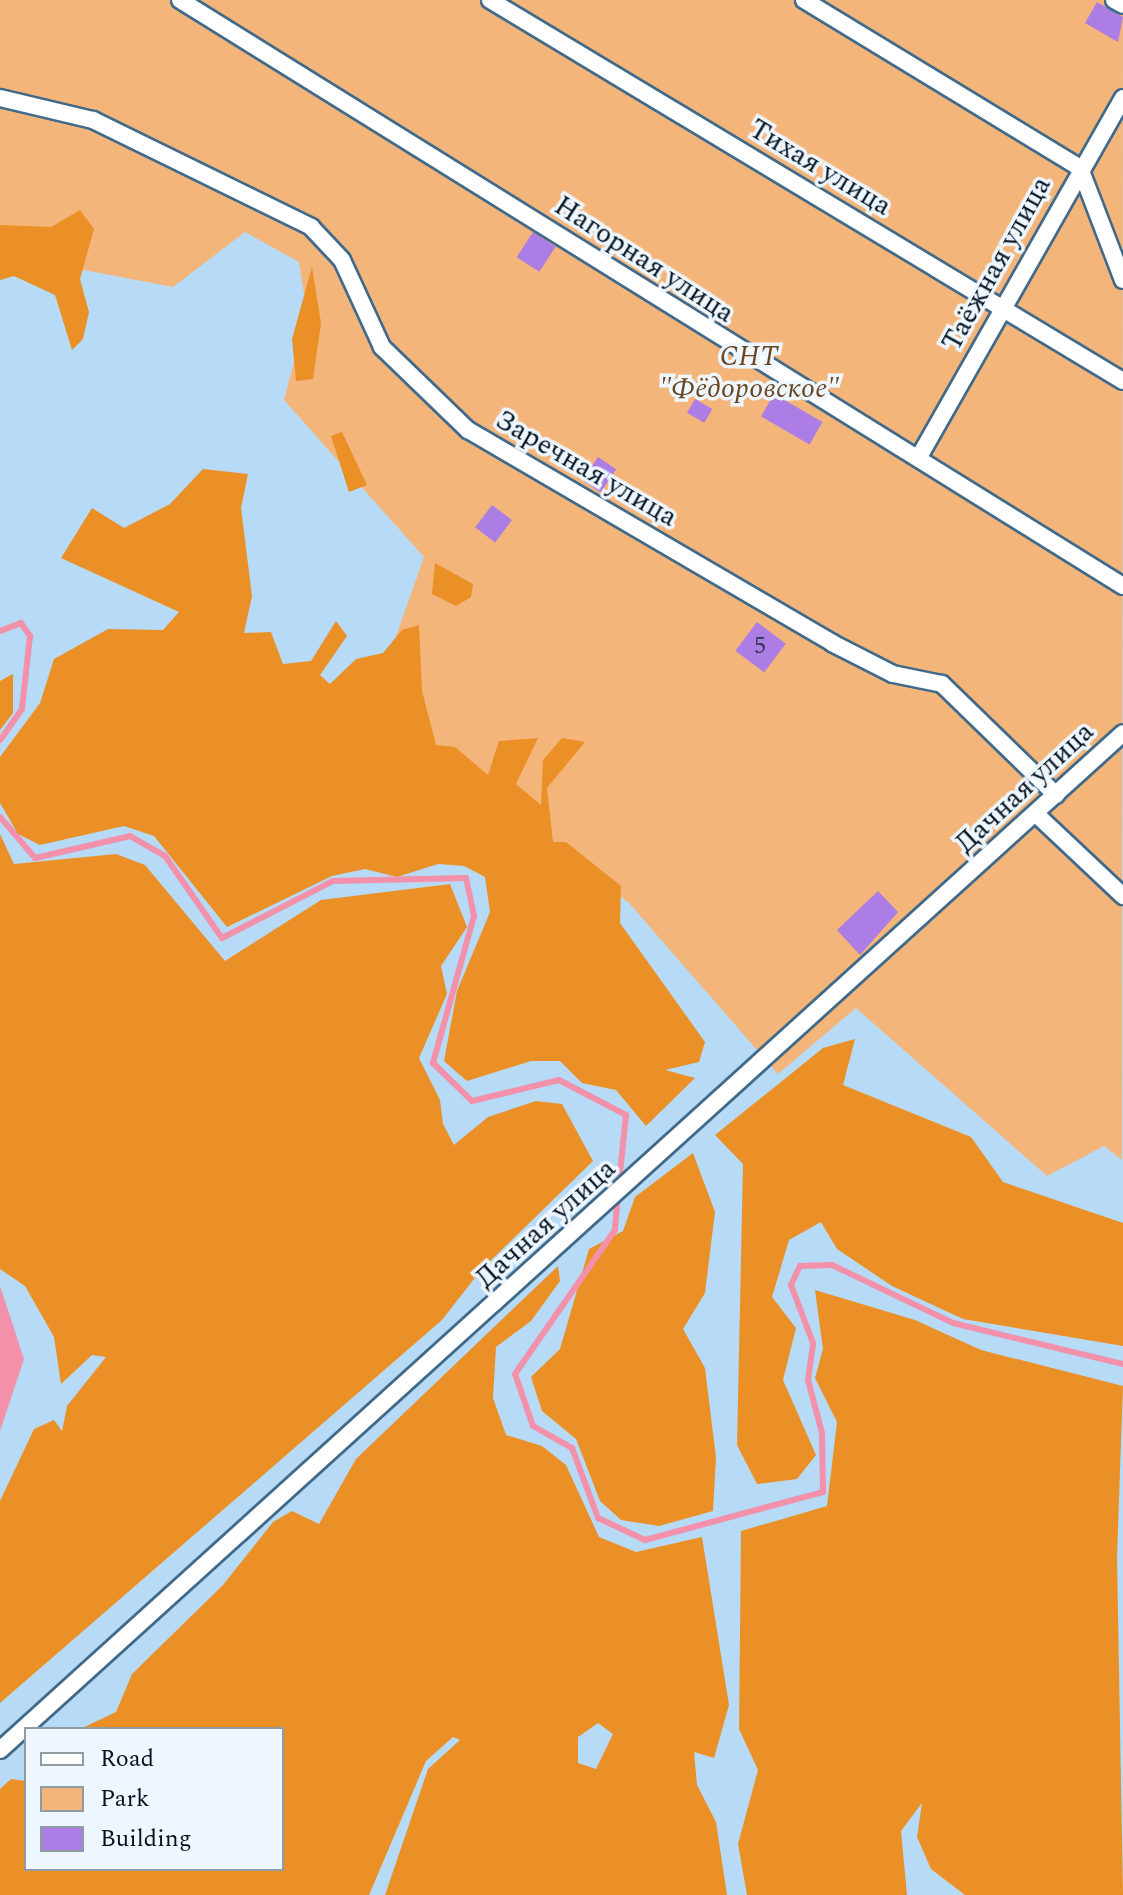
<!DOCTYPE html>
<meta charset="utf-8">
<style>
body{margin:0}
#map{position:relative;width:1123px;height:1895px;overflow:hidden;background:#b7daf7;font-family:Spectral,serif}
div>[style]{position:absolute}
.green>*{inset:0;background:#f4b57b}
.forest>*{inset:0;background:#ea9027}
.water>*{inset:0;background:#f390aa}
.stream>*{height:6px;margin:-3px;padding:0 3px;transform-origin:3px;border-radius:3px;background:#f390aa}
.building>*{inset:0;background:#ac7de4;transform-origin:0 0}
.roads{filter:drop-shadow(2px 0 #416a8a) drop-shadow(-2px 0 #416a8a) drop-shadow(0 2px #416a8a) drop-shadow(0 -2px #416a8a)}
.street>*{height:16px;margin:-8px;padding:0 8px;transform-origin:8px;border-radius:8px;background:#fff}
span{translate:-50% -50%;white-space:nowrap;text-align:center;line-height:1.15;-webkit-text-stroke:7px #eef7ff;paint-order:stroke}
.number-label{font-size:24px;color:#2e2e50}
.number-label span{-webkit-text-stroke-width:0}
.street-label{font-size:28px;color:#04131f}
.park-label{font-size:28px;color:#6a451f;font-style:italic}
.legend{position:absolute;left:24px;top:1727px;width:260px;height:144px;box-sizing:border-box;background:#eef7ff;border:2px solid #909ca5;margin:0;padding:10px 14px;list-style:none;font-size:24px;color:#04131f}
.legend li{display:flex;align-items:center;gap:16px;height:40px}
.legend b{width:40px;border:2px solid #909ca5}
</style>
<div id="map">
<div class="green">
<div style="clip-path:polygon(0 0,1123px 0,1122px 1160px,1104px 1146px,1047px 1176px,856px 1008px,778px 1074px,629px 903px,371px 707px,424px 557px,284px 400px,307px 313px,299px 262px,245px 232px,173px 287px,0 254px)"></div>
</div>
<div class="forest">
<div style="clip-path:polygon(80px 210px,94px 229px,80px 279px,89px 312px,83px 339px,72px 350px,55px 295px,14px 276px,0 280px,0 225px,51px 227px)"></div>
<div style="clip-path:polygon(312px 267px,321px 323px,313px 379px,296px 381px,292px 339px)"></div>
<div style="clip-path:polygon(342px 432px,367px 485px,349px 492px,331px 436px)"></div>
<div style="clip-path:polygon(203px 469px,248px 474px,241px 508px,252px 596px,244px 633px,271px 632px,283px 664px,311px 661px,336px 621px,347px 636px,320px 675px,330px 684px,356px 659px,383px 653px,402px 630px,419px 625px,422px 691px,436px 745px,455px 747px,488px 775px,499px 741px,538px 738px,516px 784px,541px 805px,543px 760px,562px 738px,585px 742px,547px 788px,553px 842px,566px 842px,621px 886px,620px 923px,705px 1042px,699px 1062px,665px 1070px,695px 1078px,646px 1126px,616px 1090px,582px 1083px,560px 1061px,531px 1061px,467px 1081px,444px 1061px,457px 991px,490px 912px,485px 877px,464px 866px,438px 864px,397px 877px,365px 869px,332px 876px,227px 927px,154px 836px,124px 826px,40px 845px,18px 834px,0 803px,0 757px,40px 703px,54px 659px,108px 629px,163px 630px,179px 612px,61px 558px,92px 508px,124px 528px,170px 504px)"></div>
<div style="clip-path:polygon(435px 563px,473px 584px,471px 597px,456px 606px,432px 594px)"></div>
<div style="clip-path:polygon(13px 674px,13px 713px,0 730px,0 681px)"></div>
<div style="clip-path:polygon(0 834px,14px 864px,116px 854px,145px 865px,225px 961px,321px 900px,450px 884px,467px 927px,441px 966px,447px 994px,419px 1058px,440px 1100px,443px 1124px,454px 1145px,488px 1117px,536px 1101px,562px 1104px,593px 1161px,481px 1270px,442px 1320px,0 1703px,0 1501px,34px 1429px,54px 1420px,62px 1431px,67px 1406px,106px 1357px,92px 1355px,61px 1384px,54px 1337px,25px 1286px,0 1269px)"></div>
<div style="clip-path:polygon(855px 1039px,843px 1085px,971px 1137px,1003px 1182px,1123px 1223px,1123px 1346px,963px 1319px,892px 1286px,837px 1249px,821px 1222px,789px 1240px,772px 1297px,796px 1328px,783px 1380px,816px 1455px,797px 1479px,757px 1484px,737px 1445px,743px 1164px,715px 1135px,823px 1048px)"></div>
<div style="clip-path:polygon(693px 1153px,715px 1212px,705px 1293px,683px 1329px,705px 1368px,716px 1458px,713px 1511px,659px 1526px,621px 1520px,600px 1501px,576px 1439px,542px 1411px,531px 1377px,560px 1349px,589px 1249px,623px 1231px,635px 1197px)"></div>
<div style="clip-path:polygon(evenodd,558px 1266px,560px 1281px,531px 1321px,496px 1347px,493px 1398px,506px 1435px,542px 1446px,566px 1465px,599px 1537px,636px 1552px,702px 1537px,729px 1705px,714px 1758px,694px 1752px,697px 1785px,716px 1822px,727px 1895px,385px 1895px,428px 1769px,460px 1740px,453px 1737px,426px 1761px,369px 1895px,0 1895px,0 1789px,11px 1779px,26px 1781px,26px 1869px,282px 1869px,282px 1729px,80px 1729px,116px 1712px,132px 1674px,223px 1585px,273px 1522px,292px 1511px,319px 1524px,356px 1459px,558px 1266px,598px 1723px,613px 1734px,596px 1769px,578px 1763px,578px 1737px,598px 1723px)"></div>
<div style="clip-path:polygon(815px 1290px,915px 1320px,981px 1350px,1123px 1386px,1117px 1557px,1123px 1895px,965px 1895px,931px 1869px,917px 1837px,922px 1803px,901px 1831px,907px 1895px,747px 1895px,738px 1844px,758px 1770px,739px 1729px,741px 1531px,827px 1506px,837px 1422px,815px 1378px,823px 1349px)"></div>
</div>
<div class="water">
<div style="clip-path:polygon(0 1286px,24px 1359px,0 1431px)"></div>
</div>
<div class="stream">
<div style="left:0;top:631px;width:22px;rotate:-21deg"></div>
<div style="left:21px;top:623px;width:16px;rotate:55deg"></div>
<div style="left:30px;top:636px;width:73px;rotate:96.3deg"></div>
<div style="left:22px;top:709px;width:38px;rotate:125deg"></div>
<div style="left:0;top:817px;width:54px;rotate:49.5deg"></div>
<div style="left:35px;top:858px;width:98px;rotate:-13deg"></div>
<div style="left:130px;top:836px;width:40px;rotate:29.7deg"></div>
<div style="left:165px;top:856px;width:100px;rotate:55.2deg"></div>
<div style="left:222px;top:938px;width:125px;rotate:-27.2deg"></div>
<div style="left:333px;top:881px;width:133px;rotate:-1.3deg"></div>
<div style="left:466px;top:878px;width:39px;rotate:78deg"></div>
<div style="left:474px;top:916px;width:153px;rotate:105.6deg"></div>
<div style="left:433px;top:1063px;width:54px;rotate:44.3deg"></div>
<div style="left:472px;top:1101px;width:89px;rotate:-13.6deg"></div>
<div style="left:559px;top:1080px;width:76px;rotate:27.6deg"></div>
<div style="left:626px;top:1115px;width:68px;rotate:95.9deg"></div>
<div style="left:618px;top:1194px;width:36px;rotate:95deg"></div>
<div style="left:615px;top:1230px;width:175px;rotate:124.8deg"></div>
<div style="left:515px;top:1374px;width:55px;rotate:70.9deg"></div>
<div style="left:533px;top:1426px;width:45px;rotate:29.4deg"></div>
<div style="left:572px;top:1448px;width:75px;rotate:69.6deg"></div>
<div style="left:598px;top:1518px;width:52px;rotate:25.1deg"></div>
<div style="left:645px;top:1540px;width:184px;rotate:-15.1deg"></div>
<div style="left:823px;top:1492px;width:59px;rotate:-91deg"></div>
<div style="left:822px;top:1433px;width:55px;rotate:-104.8deg"></div>
<div style="left:808px;top:1380px;width:37px;rotate:-82deg"></div>
<div style="left:813px;top:1343px;width:62px;rotate:-110.8deg"></div>
<div style="left:791px;top:1285px;width:21px;rotate:-65deg"></div>
<div style="left:800px;top:1266px;width:32px;rotate:-2deg"></div>
<div style="left:832px;top:1265px;width:134px;rotate:25.6deg"></div>
<div style="left:953px;top:1323px;width:175px;rotate:13.6deg"></div>
</div>
<div class="building">
<div style="clip-path:polygon(1097px 2px,1123px 17px,1118px 42px,1085px 23px)"></div>
<div style="left:533px;top:232px;width:27px;height:30px;rotate:33deg"></div>
<div style="left:774px;top:394px;width:56px;height:26px;rotate:30deg"></div>
<div style="left:695px;top:399px;width:20px;height:16px;rotate:30deg"></div>
<div style="left:598px;top:457px;width:22px;height:28px;rotate:34deg"></div>
<div style="left:492px;top:505px;width:25px;height:28px;rotate:37deg"></div>
<div style="left:757px;top:622px;width:36px;height:36px;rotate:37deg"></div>
<div style="clip-path:polygon(878px 891px,898px 912px,860px 955px,837px 930px)"></div>
</div>
<div class="roads">
<div class="street">
<div style="left:180px;top:0;width:1110px;rotate:31.86deg"></div>
<div style="left:490px;top:0;width:739px;rotate:31.04deg"></div>
<div style="left:804px;top:0;width:323px;rotate:31.3deg"></div>
<div style="left:1080px;top:168px;width:120px;rotate:69deg"></div>
<div style="left:1114px;top:0;width:10px;rotate:29deg"></div>
<div style="left:0;top:98px;width:96px;rotate:13.3deg"></div>
<div style="left:93px;top:120px;width:243px;rotate:26.1deg"></div>
<div style="left:311px;top:227px;width:45px;rotate:46.8deg"></div>
<div style="left:342px;top:260px;width:96px;rotate:65.3deg"></div>
<div style="left:382px;top:347px;width:120px;rotate:44deg"></div>
<div style="left:468px;top:430px;width:422px;rotate:30.3deg"></div>
<div style="left:832px;top:643px;width:68px;rotate:26.9deg"></div>
<div style="left:893px;top:674px;width:50px;rotate:11.5deg"></div>
<div style="left:942px;top:684px;width:159px;rotate:44.2deg"></div>
<div style="left:919px;top:457px;width:413px;rotate:-60.4deg"></div>
<div style="left:1036px;top:814px;width:120px;rotate:43.3deg"></div>
<div style="left:0;top:1750px;width:1515px;rotate:-42.16deg"></div>
</div>
</div>
<div class="number-label">
<span style="left:760px;top:647px">5</span>
</div>
<div class="street-label">
<span style="left:820px;top:168px;rotate:31deg">Тихая улица</span>
<span style="left:644px;top:260px;rotate:33deg">Нагорная улица</span>
<span style="left:997px;top:264px;rotate:-61deg">Таёжная улица</span>
<span style="left:586px;top:469px;rotate:30deg">Заречная улица</span>
<span style="left:1025px;top:788px;rotate:-43deg">Дачная улица</span>
<span style="left:546px;top:1224px;rotate:-42deg">Дачная улица</span>
</div>
<div class="park-label">
<span style="left:749px;top:373px">СНТ<br>"Фёдоровское"</span>
</div>
<ul class="legend">
<li><b style="height:10px;background:#fff"></b>Road</li>
<li><b style="height:22px;background:#f4b57b"></b>Park</li>
<li><b style="height:22px;background:#ac7de4"></b>Building</li>
</ul>
</div>
